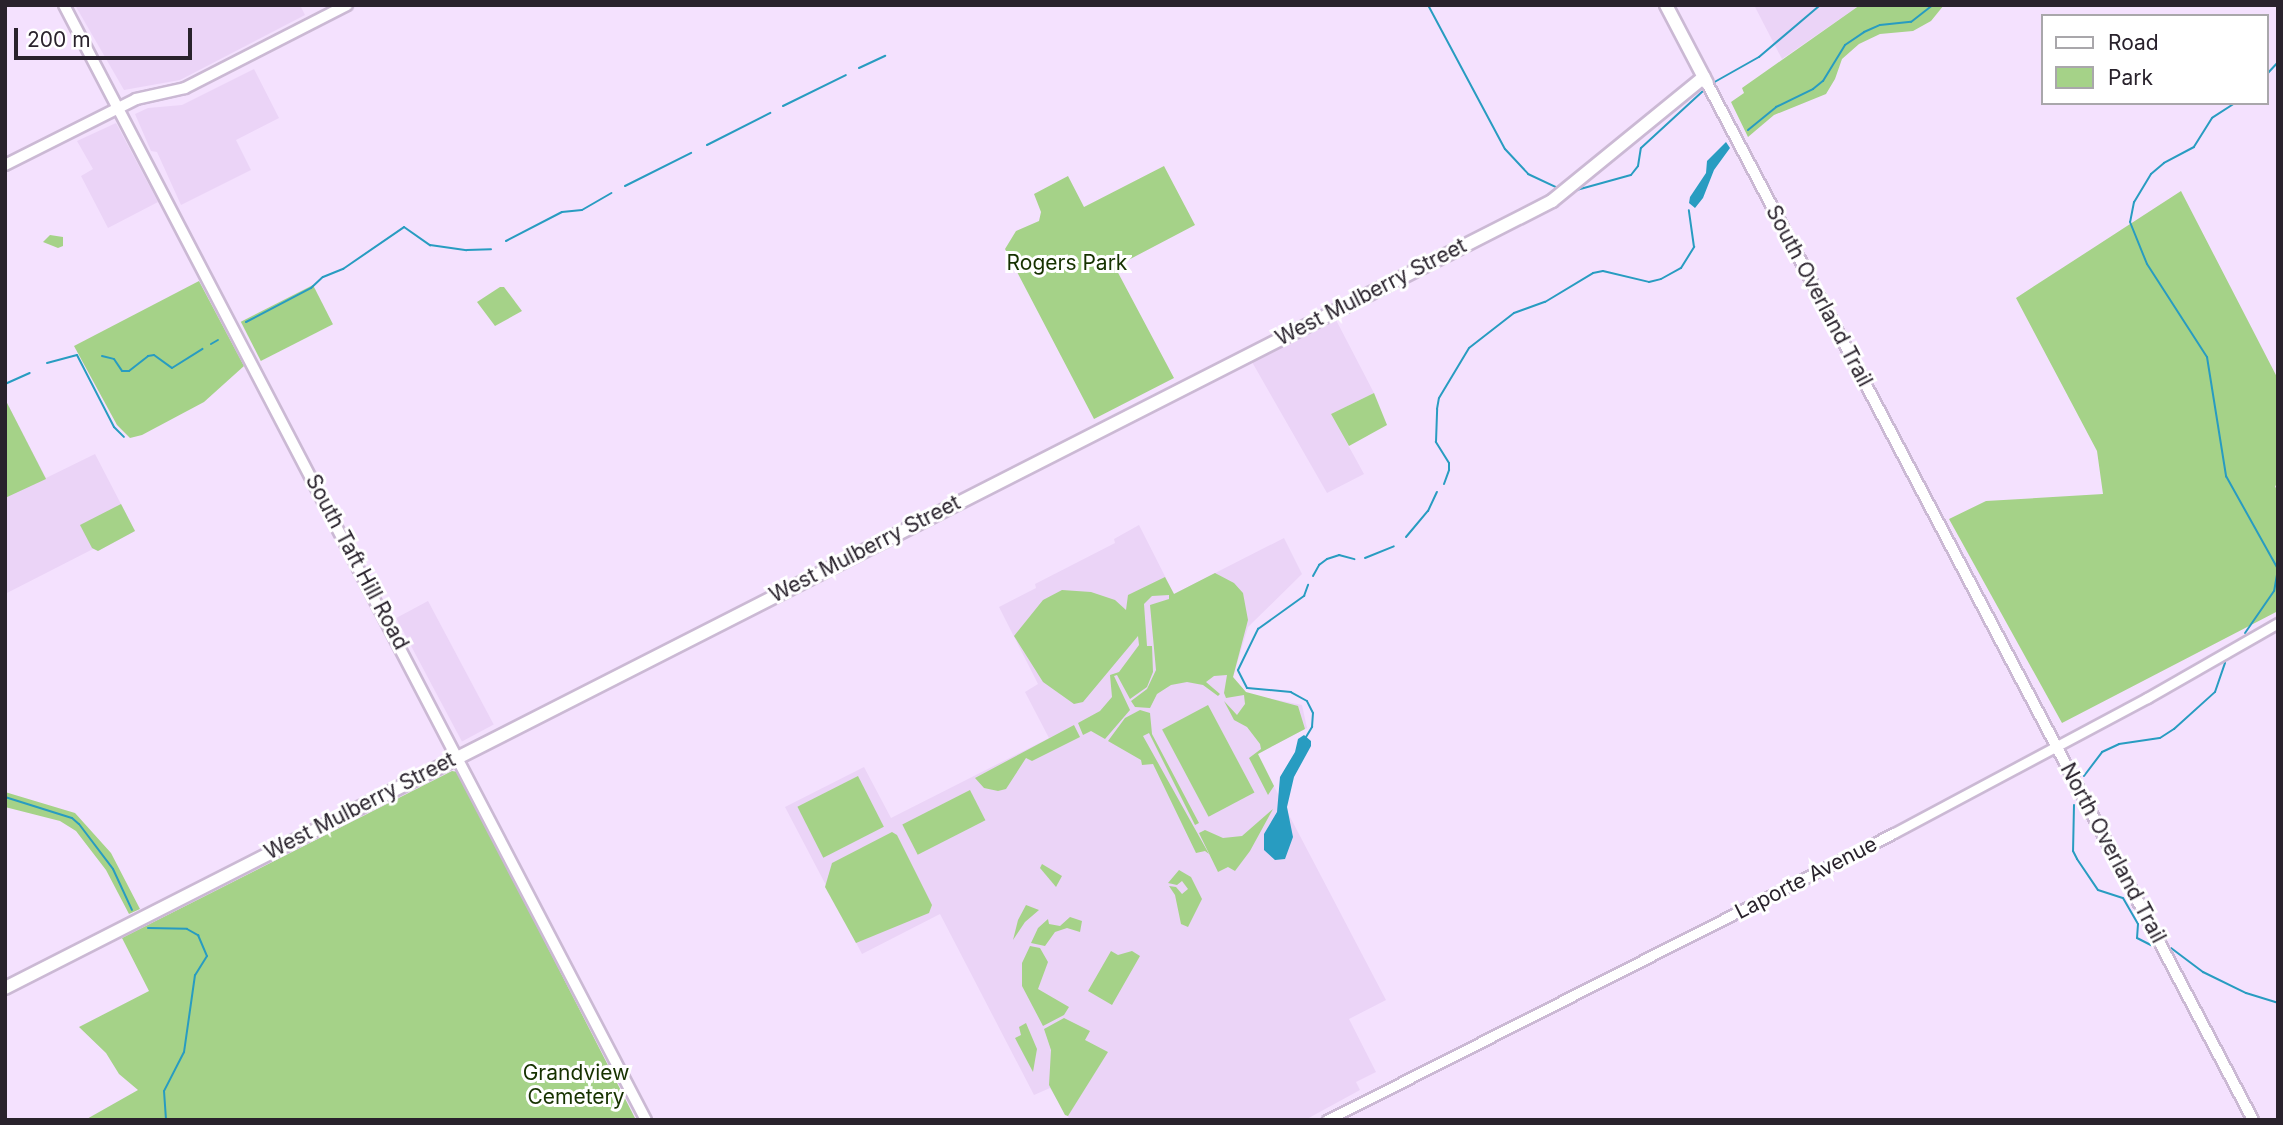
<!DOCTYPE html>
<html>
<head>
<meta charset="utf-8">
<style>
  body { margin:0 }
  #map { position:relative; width:2283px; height:1125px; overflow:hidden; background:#f4e1fe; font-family:Inter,sans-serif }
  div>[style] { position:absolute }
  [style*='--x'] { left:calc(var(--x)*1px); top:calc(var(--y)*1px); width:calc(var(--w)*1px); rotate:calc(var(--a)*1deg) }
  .built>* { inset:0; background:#ebd4f7; transform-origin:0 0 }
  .green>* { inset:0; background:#a5d288; transform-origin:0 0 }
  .water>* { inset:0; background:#289cc1 }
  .stream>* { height:2px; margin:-1px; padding:0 1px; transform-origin:1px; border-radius:1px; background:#289cc1 }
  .roads { filter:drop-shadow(2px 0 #cbb9d4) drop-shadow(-2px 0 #cbb9d4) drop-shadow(0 2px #cbb9d4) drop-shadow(0 -2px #cbb9d4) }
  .tertiary>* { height:9px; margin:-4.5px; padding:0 4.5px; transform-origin:4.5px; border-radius:4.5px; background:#fff }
  .secondary>* { height:10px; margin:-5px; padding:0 5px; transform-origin:5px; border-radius:5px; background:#fff }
  .primary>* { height:12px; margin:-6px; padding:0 6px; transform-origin:6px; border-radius:6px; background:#fff }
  span { translate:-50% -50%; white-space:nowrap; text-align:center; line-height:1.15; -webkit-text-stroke:6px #fff; paint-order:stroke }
  .park-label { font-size:21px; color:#163200 }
  .street-label { font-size:21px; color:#29222c }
  .frame { position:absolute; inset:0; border:7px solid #29222c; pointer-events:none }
  .legend { position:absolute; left:2041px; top:14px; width:228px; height:91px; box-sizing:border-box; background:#fff; border:2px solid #a9a7ab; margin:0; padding:9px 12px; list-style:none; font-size:21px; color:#29222c }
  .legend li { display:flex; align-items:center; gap:14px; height:35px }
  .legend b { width:35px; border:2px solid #a9a7ab }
  .scale { position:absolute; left:14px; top:28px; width:178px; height:32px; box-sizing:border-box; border:4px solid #29222c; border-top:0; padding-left:9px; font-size:21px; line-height:24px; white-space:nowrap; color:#29222c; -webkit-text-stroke:5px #fff; paint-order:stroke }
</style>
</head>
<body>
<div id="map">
  <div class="built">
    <i style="clip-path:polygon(75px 5px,300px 5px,305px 15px,180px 80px,124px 90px)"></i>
    <i style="clip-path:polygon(1754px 5px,1860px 5px,1782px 59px)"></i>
    <i style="clip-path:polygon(254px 69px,279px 118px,236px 140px,251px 170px,181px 205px,157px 152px,151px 151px,135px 114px,148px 108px,182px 105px)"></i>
    <i style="clip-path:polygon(116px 123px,158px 202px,108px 228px,81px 176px,93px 169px,77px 141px)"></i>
    <i style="clip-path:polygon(1335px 318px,1374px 393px,1331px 414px,1364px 474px,1327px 493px,1252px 362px)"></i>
    <i style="clip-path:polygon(5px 399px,46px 478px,95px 454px,135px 531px,98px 551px,93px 549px,5px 594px)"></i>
    <i style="clip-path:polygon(1139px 525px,1174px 594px,1284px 538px,1302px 574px,1248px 627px,1233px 677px,1242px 693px,1302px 705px,1307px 728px,1257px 754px,1386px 1000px,1349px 1019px,1376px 1072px,1356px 1082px,1360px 1090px,1305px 1120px,1070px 1120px,1050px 1088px,1034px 1095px,940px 914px,862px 954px,785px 807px,864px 767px,891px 818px,1049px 738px,1025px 692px,1038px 684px,999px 607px,1036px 588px,1035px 584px,1115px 543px,1114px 539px)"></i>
    <i style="left:428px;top:601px;width:140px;height:36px;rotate:62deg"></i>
  </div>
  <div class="green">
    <i style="clip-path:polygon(1860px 5px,1944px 5px,1931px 21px,1913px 31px,1880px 34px,1859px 44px,1842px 59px,1835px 79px,1826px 94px,1774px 115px,1748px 137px,1731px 102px,1744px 93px,1742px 88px)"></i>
    <i style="clip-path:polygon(1164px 166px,1195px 225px,1115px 267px,1174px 378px,1094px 419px,1005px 249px,1016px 231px,1039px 221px,1041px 212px,1034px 194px,1068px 176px,1084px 207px)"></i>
    <i style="clip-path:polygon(2181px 191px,2278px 379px,2278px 484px,2275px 486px,2278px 493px,2278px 611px,2062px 723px,1949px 519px,1986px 501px,2103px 494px,2097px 451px,2016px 298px)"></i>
    <i style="clip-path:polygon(50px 235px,63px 237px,63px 246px,58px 248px,43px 242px)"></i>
    <i style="clip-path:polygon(199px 281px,244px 366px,204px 402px,142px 435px,130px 438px,117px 425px,74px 346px)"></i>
    <i style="left:313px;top:285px;width:44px;height:81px;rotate:63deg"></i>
    <i style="clip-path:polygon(500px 287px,504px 287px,522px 311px,495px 326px,477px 302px)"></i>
    <i style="clip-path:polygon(1374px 393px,1387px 425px,1349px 446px,1331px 414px)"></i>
    <i style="clip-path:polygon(5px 399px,46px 479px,5px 498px)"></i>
    <i style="clip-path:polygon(121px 504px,135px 531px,98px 551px,92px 548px,80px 525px)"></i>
    <i style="clip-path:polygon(1215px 573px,1234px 583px,1243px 593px,1248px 620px,1233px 677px,1246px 692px,1298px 706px,1305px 729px,1258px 754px,1274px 786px,1268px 795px,1249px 758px,1261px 749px,1260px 744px,1247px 727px,1234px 720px,1224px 701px,1237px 715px,1245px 704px,1244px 695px,1226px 698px,1224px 693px,1227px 675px,1214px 676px,1206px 682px,1220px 694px,1218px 696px,1203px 685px,1187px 682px,1171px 685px,1157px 694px,1150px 708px,1135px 707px,1131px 701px,1147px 689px,1156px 670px,1150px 605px,1169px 599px,1169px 595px,1152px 596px,1144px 604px,1147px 646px,1152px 646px,1153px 672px,1147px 687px,1130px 699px,1117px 675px,1114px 676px,1130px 710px,1105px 739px,1091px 731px,1083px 735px,1078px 723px,1100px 711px,1112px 697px,1110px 675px,1119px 672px,1139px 645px,1138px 636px,1083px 702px,1074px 704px,1043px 682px,1014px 636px,1043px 600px,1062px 590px,1091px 592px,1115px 600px,1126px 610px,1128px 595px,1165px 577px,1174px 594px)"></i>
    <i style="left:1208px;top:705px;width:99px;height:52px;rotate:62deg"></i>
    <i style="clip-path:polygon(1140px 710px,1150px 713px,1152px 734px,1199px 823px,1195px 825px,1149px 733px,1143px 736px,1209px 854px,1205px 851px,1196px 853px,1153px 764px,1142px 765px,1141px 760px,1108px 741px,1125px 718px)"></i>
    <i style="clip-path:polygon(1074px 725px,1080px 737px,1032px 761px,1026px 758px,1006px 789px,998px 791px,984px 788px,975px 778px)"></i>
    <i style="clip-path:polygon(452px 771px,458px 772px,636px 1120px,85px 1120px,138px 1090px,119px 1074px,106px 1053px,79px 1027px,149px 991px,122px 938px)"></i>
    <i style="left:858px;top:776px;width:57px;height:68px;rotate:63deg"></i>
    <i style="left:970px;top:790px;width:34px;height:76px;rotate:63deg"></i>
    <i style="clip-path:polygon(5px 792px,75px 813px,111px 853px,140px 909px,129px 914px,106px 870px,76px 831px,60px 821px,5px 807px)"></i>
    <i style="clip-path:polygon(1273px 809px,1250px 851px,1235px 871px,1228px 867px,1218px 872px,1199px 833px,1205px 830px,1223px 838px,1242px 836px)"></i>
    <i style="clip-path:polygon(892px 832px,897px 835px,932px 905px,929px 913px,856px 943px,825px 887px,832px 863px)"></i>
    <i style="clip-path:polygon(1042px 864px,1062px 876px,1056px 887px,1040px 868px)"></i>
    <i style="clip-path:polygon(1179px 870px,1191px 877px,1202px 899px,1188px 927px,1181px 924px,1175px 895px,1169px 886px,1176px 887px,1182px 894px,1188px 889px,1182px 881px,1177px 885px,1168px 883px)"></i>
    <i style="clip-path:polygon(1026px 905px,1039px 910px,1025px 922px,1013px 940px,1018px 920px)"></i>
    <i style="clip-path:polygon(1070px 917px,1082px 921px,1080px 932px,1067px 928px,1055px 932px,1045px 946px,1031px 943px,1038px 928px,1048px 919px,1049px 924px,1060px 926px)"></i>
    <i style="clip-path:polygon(1030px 946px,1040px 948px,1048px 962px,1038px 989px,1069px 1007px,1064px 1015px,1043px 1026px,1022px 986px,1022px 963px)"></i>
    <i style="clip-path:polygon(1111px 951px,1118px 955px,1132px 951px,1140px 956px,1112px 1005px,1088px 991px)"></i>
    <i style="clip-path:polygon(1064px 1018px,1090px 1031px,1085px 1040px,1108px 1052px,1068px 1116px,1065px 1115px,1049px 1085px,1051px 1050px,1044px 1029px)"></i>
    <i style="clip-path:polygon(1026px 1023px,1037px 1049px,1033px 1072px,1015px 1038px,1021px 1035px,1019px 1027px)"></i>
  </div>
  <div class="water">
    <i style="clip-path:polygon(1726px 142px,1730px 148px,1714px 170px,1703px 198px,1695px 208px,1689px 203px,1690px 197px,1706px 173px,1707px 161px)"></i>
    <i style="clip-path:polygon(1304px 735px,1311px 741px,1311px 746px,1294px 777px,1287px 807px,1293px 837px,1285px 859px,1275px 860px,1264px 850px,1264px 834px,1277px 812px,1280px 777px,1295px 752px,1298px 739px)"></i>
  </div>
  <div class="stream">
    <i style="--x:1428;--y:5;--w:163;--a:61.9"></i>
    <i style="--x:1505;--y:149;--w:34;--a:47"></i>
    <i style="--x:1528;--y:174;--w:35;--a:25"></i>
    <i style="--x:859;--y:68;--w:29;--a:-25"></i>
    <i style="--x:2267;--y:74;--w:16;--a:-47"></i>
    <i style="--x:1711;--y:84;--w:55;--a:-29.4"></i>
    <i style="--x:1759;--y:57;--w:80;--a:-40.4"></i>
    <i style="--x:2235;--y:103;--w:27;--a:147"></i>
    <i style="--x:2212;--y:118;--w:34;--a:122"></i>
    <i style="--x:2194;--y:147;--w:34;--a:152"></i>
    <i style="--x:2164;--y:163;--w:17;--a:140"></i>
    <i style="--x:2151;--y:174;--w:33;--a:121"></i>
    <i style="--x:2134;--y:202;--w:20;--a:101"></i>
    <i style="--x:2130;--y:222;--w:45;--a:68"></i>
    <i style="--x:2147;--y:264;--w:111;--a:57.2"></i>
    <i style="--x:2207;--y:357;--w:121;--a:80.9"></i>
    <i style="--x:2226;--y:476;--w:107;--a:60.8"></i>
    <i style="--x:2278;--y:569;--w:22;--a:100"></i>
    <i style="--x:2274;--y:591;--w:51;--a:124.6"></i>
    <i style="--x:783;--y:106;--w:70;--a:-26.2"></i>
    <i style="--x:1748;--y:130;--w:36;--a:-39"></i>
    <i style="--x:1776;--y:107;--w:41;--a:-25.9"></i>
    <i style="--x:1813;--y:89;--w:13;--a:-39"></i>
    <i style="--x:1823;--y:81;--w:42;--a:-58.6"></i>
    <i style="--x:1845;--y:45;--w:23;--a:-34"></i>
    <i style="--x:1864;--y:32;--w:17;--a:-24"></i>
    <i style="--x:1880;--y:25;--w:31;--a:-6"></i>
    <i style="--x:1911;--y:22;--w:28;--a:-38"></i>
    <i style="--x:707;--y:145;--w:71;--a:-26.9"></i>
    <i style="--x:625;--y:186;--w:74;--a:-26.6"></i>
    <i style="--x:1573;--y:191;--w:60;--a:-15.4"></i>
    <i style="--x:1631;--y:175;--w:11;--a:-52"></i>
    <i style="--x:1638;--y:166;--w:18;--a:-81"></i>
    <i style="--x:1641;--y:148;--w:86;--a:-42.6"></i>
    <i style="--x:506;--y:241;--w:63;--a:-27.4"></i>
    <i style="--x:562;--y:212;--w:20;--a:-6"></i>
    <i style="--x:582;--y:210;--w:34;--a:-30"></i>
    <i style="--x:246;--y:322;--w:73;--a:-27.6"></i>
    <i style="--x:311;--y:288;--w:16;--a:-43"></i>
    <i style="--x:323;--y:277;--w:22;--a:-22"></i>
    <i style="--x:343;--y:269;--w:74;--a:-34.5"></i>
    <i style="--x:404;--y:227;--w:32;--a:35"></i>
    <i style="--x:430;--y:245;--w:37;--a:8"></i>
    <i style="--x:467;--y:250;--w:24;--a:-2"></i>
    <i style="--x:211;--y:344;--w:8;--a:-30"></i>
    <i style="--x:102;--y:356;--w:12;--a:14"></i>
    <i style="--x:114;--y:359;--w:14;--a:56"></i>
    <i style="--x:122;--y:371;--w:7;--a:0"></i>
    <i style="--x:129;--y:371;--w:24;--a:-38"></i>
    <i style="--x:148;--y:356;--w:6;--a:-9"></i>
    <i style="--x:154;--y:355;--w:22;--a:36"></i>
    <i style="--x:172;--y:368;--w:36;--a:-32"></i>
    <i style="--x:47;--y:363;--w:31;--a:-15"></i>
    <i style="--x:77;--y:355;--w:81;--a:62.8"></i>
    <i style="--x:114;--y:427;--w:14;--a:45"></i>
    <i style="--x:5;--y:384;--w:27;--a:-24"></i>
    <i style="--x:1444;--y:484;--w:15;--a:-70"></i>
    <i style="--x:1449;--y:470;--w:7;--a:-90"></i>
    <i style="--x:1449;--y:463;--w:25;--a:-122"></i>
    <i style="--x:1436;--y:442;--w:33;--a:-88"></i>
    <i style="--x:1437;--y:409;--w:11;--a:-80"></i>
    <i style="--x:1439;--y:398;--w:58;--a:-59"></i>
    <i style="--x:1469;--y:348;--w:57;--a:-37.9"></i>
    <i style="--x:1514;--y:313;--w:33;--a:-20"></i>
    <i style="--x:1545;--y:302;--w:56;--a:-31.1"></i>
    <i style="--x:1593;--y:273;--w:10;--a:-11"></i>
    <i style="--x:1603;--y:271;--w:47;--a:13.4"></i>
    <i style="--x:1649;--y:282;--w:12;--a:-14"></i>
    <i style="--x:1661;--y:279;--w:23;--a:-29"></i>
    <i style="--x:1681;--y:268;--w:25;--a:-58"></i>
    <i style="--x:1694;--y:247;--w:37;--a:-98"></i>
    <i style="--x:1406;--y:537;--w:34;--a:-50"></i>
    <i style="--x:1428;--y:511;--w:21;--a:-65"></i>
    <i style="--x:1365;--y:558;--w:31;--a:-22"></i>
    <i style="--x:1313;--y:576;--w:13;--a:-61"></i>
    <i style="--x:1319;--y:565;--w:10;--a:-37"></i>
    <i style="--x:1327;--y:559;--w:13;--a:-18"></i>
    <i style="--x:1339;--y:555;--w:16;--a:15"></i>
    <i style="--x:1306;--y:737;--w:12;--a:-59"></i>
    <i style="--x:1312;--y:727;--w:14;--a:-86"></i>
    <i style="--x:1313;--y:713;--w:13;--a:-117"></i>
    <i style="--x:1307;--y:701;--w:18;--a:-151"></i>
    <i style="--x:1291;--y:692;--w:44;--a:-174.8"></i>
    <i style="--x:1247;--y:688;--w:20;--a:-117"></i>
    <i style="--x:1238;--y:670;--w:46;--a:-64"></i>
    <i style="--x:1258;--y:629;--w:57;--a:-35.7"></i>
    <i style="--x:1304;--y:596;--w:12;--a:-70"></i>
    <i style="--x:2084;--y:776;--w:30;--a:-53"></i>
    <i style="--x:2102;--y:752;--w:19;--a:-25"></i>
    <i style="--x:2119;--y:744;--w:41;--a:-8.3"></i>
    <i style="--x:2160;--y:738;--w:17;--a:-33"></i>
    <i style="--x:2174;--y:729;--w:55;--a:-42.1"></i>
    <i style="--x:2215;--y:692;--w:31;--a:-71"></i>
    <i style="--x:5;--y:797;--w:70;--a:17.4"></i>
    <i style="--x:72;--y:818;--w:9;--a:41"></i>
    <i style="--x:79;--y:824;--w:56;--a:52.9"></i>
    <i style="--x:113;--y:869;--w:45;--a:65.1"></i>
    <i style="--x:2074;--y:805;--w:46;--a:91.2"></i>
    <i style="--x:2073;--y:851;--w:9;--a:63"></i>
    <i style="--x:2077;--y:859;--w:37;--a:56"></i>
    <i style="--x:2098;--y:890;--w:26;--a:18"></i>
    <i style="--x:2123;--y:898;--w:30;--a:60"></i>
    <i style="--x:2138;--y:924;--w:14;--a:94"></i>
    <i style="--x:2137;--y:938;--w:16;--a:27"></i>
    <i style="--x:148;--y:928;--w:39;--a:1"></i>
    <i style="--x:187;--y:929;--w:13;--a:29"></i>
    <i style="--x:198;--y:935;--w:23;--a:67"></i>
    <i style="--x:207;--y:956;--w:22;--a:122"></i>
    <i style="--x:195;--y:975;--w:78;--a:98.1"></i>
    <i style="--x:184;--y:1052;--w:44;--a:117.1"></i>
    <i style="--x:164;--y:1091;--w:29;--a:86"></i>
    <i style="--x:2171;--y:948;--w:40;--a:37"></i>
    <i style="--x:2203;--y:972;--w:48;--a:26"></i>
    <i style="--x:2246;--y:993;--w:34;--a:17"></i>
  </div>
  <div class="roads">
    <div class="tertiary">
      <i style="--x:1327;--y:1120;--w:635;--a:-26.85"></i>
      <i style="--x:1894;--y:833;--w:287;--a:-28.1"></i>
      <i style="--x:2147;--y:698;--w:151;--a:-29.8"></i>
    </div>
    <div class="secondary">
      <i style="--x:64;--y:5;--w:1258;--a:62.44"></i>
      <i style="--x:1707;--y:83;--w:1172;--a:62.23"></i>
      <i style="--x:5;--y:165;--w:147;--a:-26.7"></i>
      <i style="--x:136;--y:99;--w:50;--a:-12.7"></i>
      <i style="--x:185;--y:88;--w:182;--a:-27.1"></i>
    </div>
    <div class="primary">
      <i style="--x:1666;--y:5;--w:88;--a:62.3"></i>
      <i style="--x:5;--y:988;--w:1736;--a:-26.96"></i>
      <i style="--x:1552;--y:201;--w:196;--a:-39.2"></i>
    </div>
  </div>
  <div class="park-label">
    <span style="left:1067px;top:263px">Rogers Park</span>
    <span style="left:576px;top:1085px">Grandview<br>Cemetery</span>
  </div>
  <div class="street-label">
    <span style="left:1371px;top:292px;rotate:-27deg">West Mulberry Street</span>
    <span style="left:1819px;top:296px;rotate:62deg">South Overland Trail</span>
    <span style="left:865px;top:549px;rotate:-27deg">West Mulberry Street</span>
    <span style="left:357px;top:562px;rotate:62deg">South Taft Hill Road</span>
    <span style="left:360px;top:806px;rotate:-27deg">West Mulberry Street</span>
    <span style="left:2113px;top:853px;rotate:62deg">North Overland Trail</span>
    <span style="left:1806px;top:878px;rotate:-27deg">Laporte Avenue</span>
  </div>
  <div class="frame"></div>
  <ul class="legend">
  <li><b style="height:9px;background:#fff"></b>Road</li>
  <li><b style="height:19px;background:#a5d288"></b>Park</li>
  </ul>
  <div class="scale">200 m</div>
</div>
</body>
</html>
